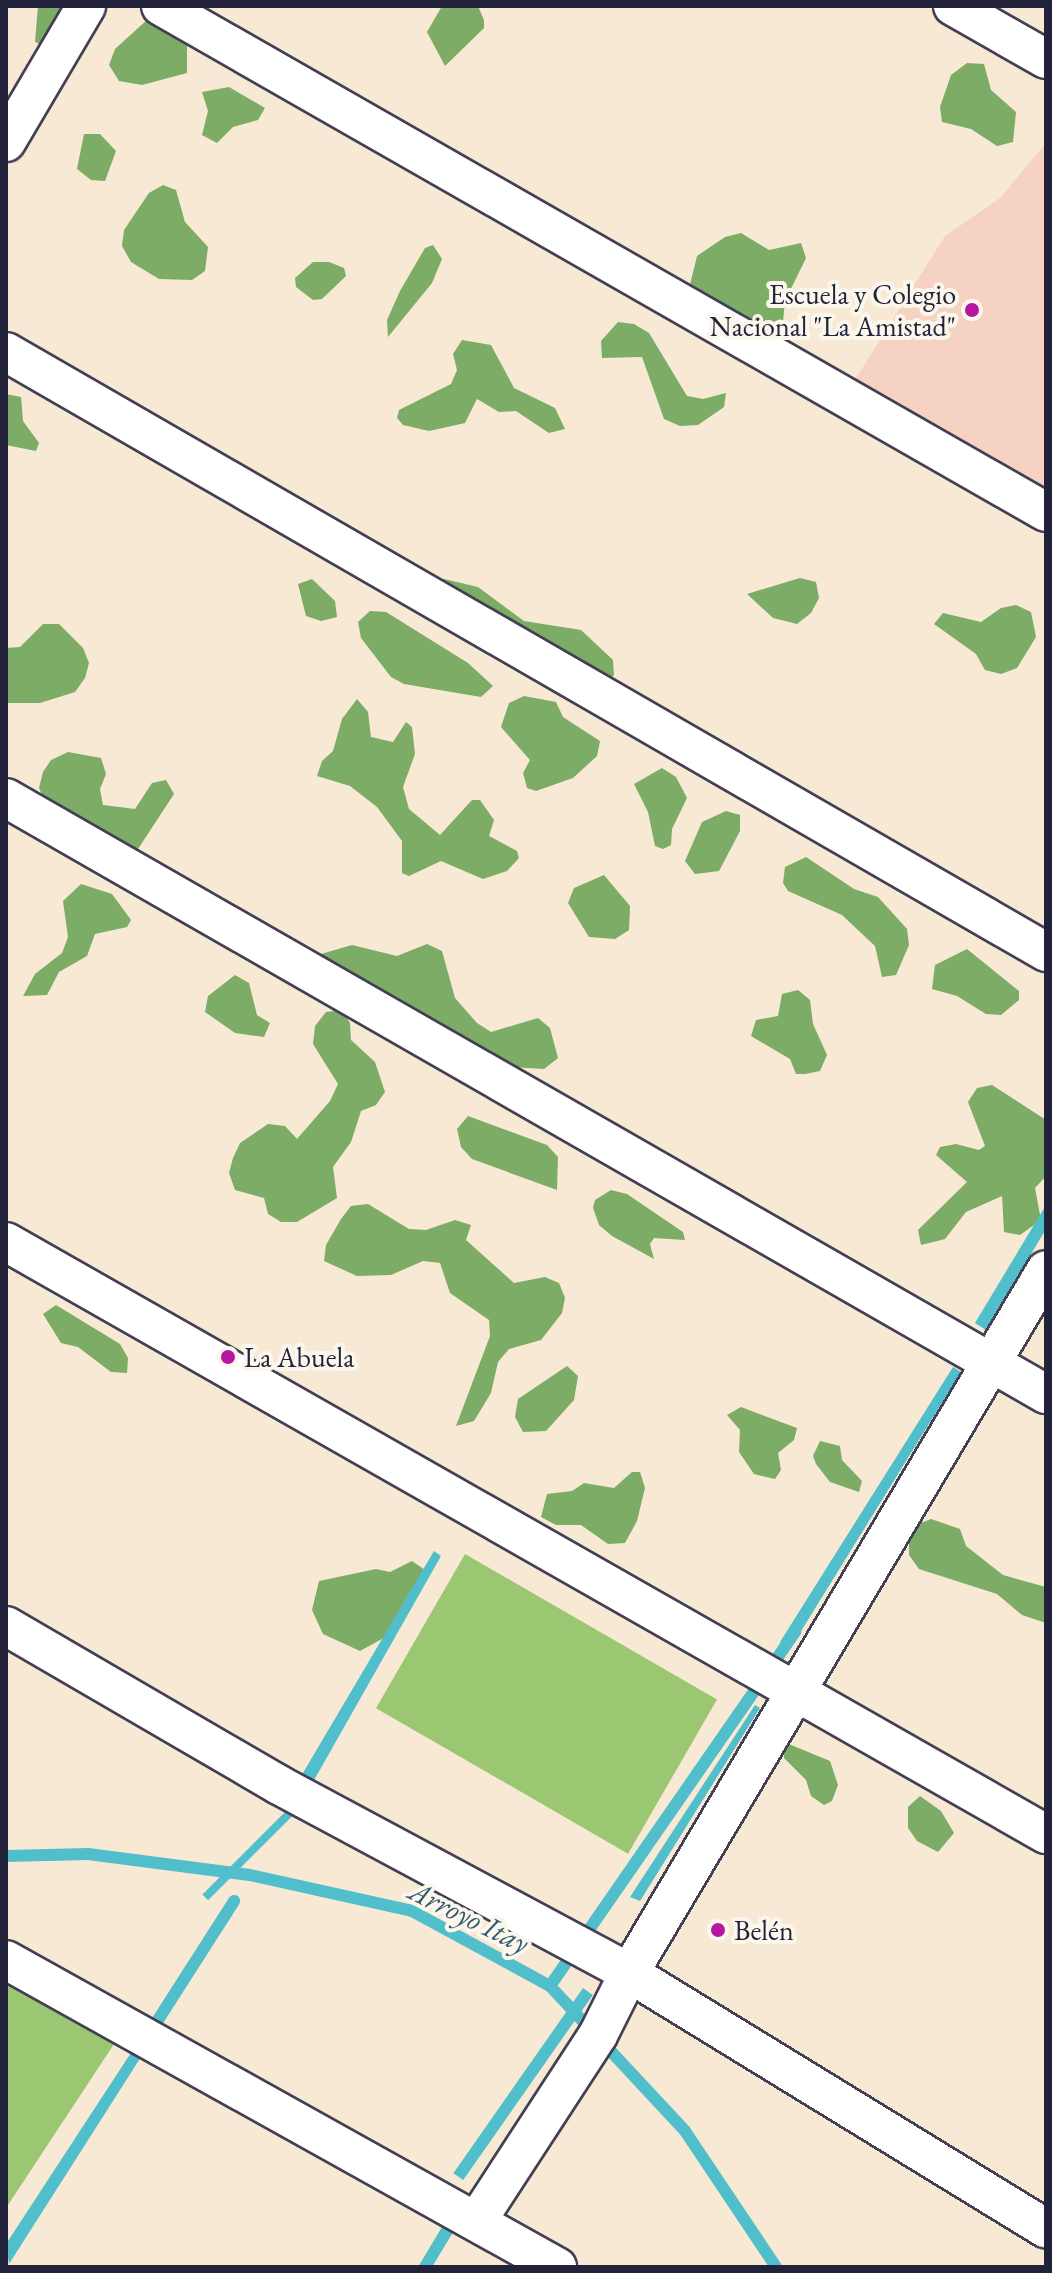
<!DOCTYPE html>
<html>
<head>
<meta charset="utf-8">
<style>
  body { margin:0 }
  #map { position:relative; width:1052px; height:2273px; overflow:hidden; background:#f7e9d4; font-family:"EB Garamond",serif }
  div>[style] { position:absolute }
  [style*='--x'] { left:calc(var(--x)*1px); top:calc(var(--y)*1px); width:calc(var(--w)*1px); rotate:calc(var(--a)*1deg) }
  .built>* { inset:0; background:#f5d2c2 }
  .green>* { inset:0; background:#9bc773; transform-origin:0 0 }
  .forest>* { inset:0; background:#7cac65 }
  .water>* { inset:0; background:#51becb; transform-origin:0 0 }
  .stream>* { height:12px; margin:-6px; padding:0 6px; transform-origin:6px; border-radius:6px; background:#51becb }
  .roads { filter:drop-shadow(2px 0 #424052) drop-shadow(-2px 0 #424052) drop-shadow(0 2px #424052) drop-shadow(0 -2px #424052) }
  .street>* { height:38px; margin:-19px; padding:0 19px; transform-origin:19px; border-radius:19px; background:#fff }
  .dots>* { width:22px; height:22px; translate:-50% -50%; box-sizing:border-box; border:4px solid #fbf7ec; border-radius:50% }
  span { translate:-50% -50%; white-space:nowrap; text-align:center; line-height:1.15; -webkit-text-stroke:8px #fbf7ec; paint-order:stroke }
  .poi-label { font-size:28px; color:#22223b }
  .right { translate:-100% -50%; text-align:right }
  .left { translate:0 -50%; text-align:left }
  .water-label { font-size:30px; color:#32596d; font-style:italic }
  .frame { position:absolute; inset:0; border:8px solid #22223b; pointer-events:none }
</style>
</head>
<body>
<div id="map">
  <div class="built">
    <i style="clip-path:polygon(1046px 143px,1046px 495px,853px 383px,945px 236px,1000px 198px)"></i>
  </div>
  <div class="green">
    <i style="left:465px;top:1554px;width:291px;height:178px;rotate:30deg"></i>
    <i style="clip-path:polygon(6px 1973px,118px 2038px,6px 2208px)"></i>
  </div>
  <div class="forest">
    <i style="clip-path:polygon(38px 6px,83px 6px,49px 48px,35px 42px)"></i>
    <i style="clip-path:polygon(442px 6px,478px 6px,484px 20px,484px 28px,445px 66px,427px 32px)"></i>
    <i style="clip-path:polygon(148px 19px,187px 42px,187px 73px,142px 85px,119px 81px,109px 65px,115px 49px)"></i>
    <i style="clip-path:polygon(967px 63px,984px 64px,991px 90px,1016px 112px,1013px 142px,997px 146px,971px 129px,942px 122px,940px 107px,951px 75px)"></i>
    <i style="clip-path:polygon(229px 87px,265px 108px,258px 120px,233px 127px,217px 143px,202px 135px,208px 111px,202px 92px)"></i>
    <i style="clip-path:polygon(84px 134px,100px 134px,116px 151px,105px 181px,91px 180px,77px 169px)"></i>
    <i style="clip-path:polygon(163px 185px,176px 190px,185px 222px,208px 247px,205px 271px,192px 280px,159px 279px,131px 262px,122px 246px,124px 230px,149px 193px)"></i>
    <i style="clip-path:polygon(741px 233px,769px 250px,801px 243px,806px 258px,785px 301px,782px 333px,765px 337px,689px 289px,697px 256px,725px 237px)"></i>
    <i style="clip-path:polygon(433px 245px,442px 259px,432px 283px,388px 337px,387px 320px,400px 291px,425px 248px)"></i>
    <i style="clip-path:polygon(313px 262px,329px 262px,344px 268px,346px 276px,322px 299px,313px 300px,296px 287px,295px 278px)"></i>
    <i style="clip-path:polygon(618px 322px,634px 324px,649px 333px,687px 396px,703px 399px,726px 393px,724px 407px,698px 425px,680px 426px,664px 419px,642px 357px,602px 358px,601px 341px)"></i>
    <i style="clip-path:polygon(462px 340px,491px 345px,514px 388px,555px 408px,565px 429px,549px 433px,516px 411px,499px 412px,477px 399px,465px 423px,429px 431px,403px 425px,397px 418px,399px 410px,451px 384px,457px 370px,453px 354px)"></i>
    <i style="clip-path:polygon(6px 394px,21px 397px,23px 421px,39px 443px,36px 451px,6px 445px)"></i>
    <i style="clip-path:polygon(800px 578px,816px 582px,819px 598px,811px 613px,797px 624px,773px 618px,747px 594px)"></i>
    <i style="clip-path:polygon(312px 579px,335px 601px,337px 617px,321px 621px,306px 616px,298px 584px)"></i>
    <i style="clip-path:polygon(444px 579px,478px 587px,524px 621px,581px 630px,613px 660px,614px 675px,608px 681px,439px 584px)"></i>
    <i style="clip-path:polygon(1016px 605px,1031px 612px,1036px 637px,1017px 668px,1001px 674px,985px 670px,976px 654px,934px 624px,943px 613px,981px 622px,1001px 608px)"></i>
    <i style="clip-path:polygon(370px 611px,386px 612px,468px 663px,493px 686px,481px 697px,404px 684px,391px 677px,361px 638px,358px 622px)"></i>
    <i style="clip-path:polygon(43px 624px,59px 624px,83px 648px,89px 663px,85px 678px,75px 692px,40px 703px,6px 703px,6px 648px,20px 647px)"></i>
    <i style="clip-path:polygon(524px 696px,556px 702px,563px 717px,600px 741px,597px 756px,573px 778px,536px 791px,527px 788px,523px 773px,530px 760px,501px 727px,509px 703px)"></i>
    <i style="clip-path:polygon(357px 699px,368px 712px,371px 737px,393px 742px,406px 722px,412px 727px,415px 754px,403px 787px,409px 809px,440px 835px,472px 800px,480px 800px,494px 820px,489px 836px,517px 851px,519px 858px,507px 871px,483px 879px,441px 861px,409px 876px,402px 873px,402px 841px,377px 807px,350px 786px,317px 776px,322px 761px,333px 751px,342px 719px)"></i>
    <i style="clip-path:polygon(68px 752px,101px 758px,106px 774px,100px 789px,103px 805px,135px 809px,152px 783px,166px 780px,174px 794px,138px 849px,119px 855px,45px 802px,39px 788px,43px 772px,51px 760px)"></i>
    <i style="clip-path:polygon(662px 768px,676px 777px,687px 798px,672px 829px,671px 845px,663px 849px,655px 846px,648px 812px,634px 784px)"></i>
    <i style="clip-path:polygon(726px 811px,740px 815px,740px 831px,719px 871px,695px 874px,685px 861px,702px 822px)"></i>
    <i style="clip-path:polygon(806px 857px,854px 889px,878px 897px,907px 929px,909px 945px,896px 975px,882px 977px,875px 946px,842px 915px,788px 891px,783px 883px,785px 867px)"></i>
    <i style="clip-path:polygon(604px 875px,630px 906px,629px 930px,615px 939px,589px 937px,568px 903px,574px 888px)"></i>
    <i style="clip-path:polygon(81px 884px,112px 894px,131px 920px,127px 927px,95px 934px,87px 956px,59px 972px,47px 995px,23px 996px,35px 974px,62px 953px,68px 937px,63px 901px)"></i>
    <i style="clip-path:polygon(427px 944px,442px 951px,455px 998px,477px 1023px,491px 1032px,538px 1018px,550px 1028px,558px 1058px,544px 1069px,511px 1067px,329px 969px,321px 954px,352px 945px,397px 956px)"></i>
    <i style="clip-path:polygon(967px 949px,1019px 991px,1019px 1000px,1001px 1015px,986px 1014px,957px 996px,932px 989px,935px 965px)"></i>
    <i style="clip-path:polygon(235px 975px,249px 983px,257px 1015px,270px 1023px,264px 1037px,235px 1033px,205px 1012px,208px 996px)"></i>
    <i style="clip-path:polygon(798px 990px,810px 1000px,813px 1024px,827px 1055px,820px 1071px,805px 1074px,796px 1074px,790px 1059px,751px 1036px,756px 1020px,778px 1016px,782px 994px)"></i>
    <i style="clip-path:polygon(342px 1010px,350px 1023px,351px 1040px,375px 1062px,385px 1092px,376px 1105px,361px 1111px,351px 1142px,333px 1167px,337px 1198px,297px 1222px,281px 1222px,268px 1214px,264px 1198px,235px 1190px,229px 1173px,233px 1158px,240px 1143px,268px 1124px,285px 1126px,297px 1139px,330px 1101px,338px 1084px,313px 1044px,315px 1026px,326px 1012px)"></i>
    <i style="clip-path:polygon(992px 1085px,1046px 1120px,1046px 1176px,1035px 1188px,1041px 1220px,1020px 1235px,1004px 1232px,1002px 1196px,966px 1212px,945px 1239px,921px 1245px,918px 1230px,967px 1182px,936px 1155px,940px 1147px,956px 1144px,979px 1150px,985px 1146px,968px 1102px,977px 1088px)"></i>
    <i style="clip-path:polygon(468px 1116px,547px 1145px,558px 1157px,557px 1190px,472px 1159px,461px 1147px,457px 1129px)"></i>
    <i style="clip-path:polygon(611px 1190px,627px 1194px,683px 1232px,685px 1240px,654px 1238px,650px 1244px,654px 1259px,612px 1236px,599px 1225px,593px 1208px,595px 1200px)"></i>
    <i style="clip-path:polygon(368px 1204px,409px 1229px,426px 1230px,455px 1220px,471px 1225px,466px 1240px,514px 1283px,545px 1277px,559px 1283px,565px 1298px,562px 1313px,541px 1340px,509px 1349px,498px 1362px,491px 1393px,474px 1421px,456px 1426px,490px 1336px,489px 1320px,450px 1293px,440px 1263px,423px 1261px,391px 1275px,357px 1276px,324px 1261px,326px 1245px,341px 1219px,351px 1206px)"></i>
    <i style="clip-path:polygon(56px 1305px,120px 1344px,128px 1358px,127px 1373px,111px 1372px,78px 1347px,61px 1343px,43px 1314px)"></i>
    <i style="clip-path:polygon(567px 1366px,578px 1376px,574px 1400px,546px 1431px,523px 1432px,515px 1417px,518px 1399px)"></i>
    <i style="clip-path:polygon(741px 1407px,797px 1428px,794px 1440px,778px 1453px,781px 1470px,775px 1479px,754px 1474px,739px 1452px,740px 1430px,727px 1415px)"></i>
    <i style="clip-path:polygon(820px 1441px,840px 1446px,842px 1460px,862px 1481px,859px 1492px,830px 1482px,816px 1464px,813px 1456px)"></i>
    <i style="clip-path:polygon(632px 1472px,640px 1472px,645px 1488px,637px 1521px,625px 1543px,608px 1544px,581px 1525px,556px 1525px,541px 1517px,547px 1494px,572px 1491px,584px 1483px,614px 1488px)"></i>
    <i style="clip-path:polygon(931px 1519px,960px 1529px,966px 1546px,1003px 1575px,1046px 1587px,1046px 1623px,1022px 1615px,997px 1594px,919px 1569px,909px 1555px,909px 1539px,916px 1525px)"></i>
    <i style="clip-path:polygon(412px 1561px,425px 1570px,398px 1630px,360px 1651px,323px 1634px,312px 1610px,319px 1581px,376px 1569px,390px 1572px)"></i>
    <i style="clip-path:polygon(784px 1742px,830px 1761px,838px 1785px,832px 1801px,824px 1805px,811px 1796px,806px 1780px,784px 1758px)"></i>
    <i style="clip-path:polygon(920px 1796px,941px 1811px,954px 1833px,938px 1852px,917px 1841px,908px 1828px,908px 1807px)"></i>
  </div>
  <div class="water">
    <i style="clip-path:polygon(1046px 1205px,1046px 1229px,986px 1330px,975px 1323px)"></i>
    <i style="clip-path:polygon(953px 1367px,961px 1372px,790px 1649px,780px 1642px)"></i>
    <i style="clip-path:polygon(434px 1551px,441px 1556px,313px 1782px,300px 1778px)"></i>
    <i style="clip-path:polygon(755px 1705px,760px 1708px,640px 1901px,630px 1897px)"></i>
    <i style="left:288px;top:1809px;width:8px;height:121px;rotate:45deg"></i>
    <i style="left:583px;top:1988px;width:12px;height:226px;rotate:35deg"></i>
    <i style="clip-path:polygon(140px 2039px,148px 2046px,9px 2264px,6px 2244px)"></i>
    <i style="clip-path:polygon(445px 2222px,455px 2229px,432px 2267px,418px 2267px)"></i>
  </div>
  <div class="stream">
    <i style="--x:6;--y:1856;--w:82;--a:-1.4"></i>
    <i style="--x:88;--y:1854;--w:163;--a:7.4"></i>
    <i style="--x:250;--y:1875;--w:166;--a:12.5"></i>
    <i style="--x:412;--y:1911;--w:157;--a:28.5"></i>
    <i style="--x:550;--y:1986;--w:198;--a:47"></i>
    <i style="--x:685;--y:2131;--w:164;--a:56.2"></i>
    <i style="--x:550;--y:1986;--w:431;--a:-55.3"></i>
    <i style="--x:149;--y:2034;--w:158;--a:-57.4"></i>
  </div>
  <div class="roads">
    <div class="street">
      <i style="--x:161;--y:6;--w:1019;--a:29.76"></i>
      <i style="--x:953;--y:6;--w:107;--a:29.7"></i>
      <i style="--x:6;--y:142;--w:158;--a:-59.5"></i>
      <i style="--x:6;--y:352;--w:1201;--a:29.98"></i>
      <i style="--x:6;--y:798;--w:1199;--a:29.82"></i>
      <i style="--x:6;--y:1242;--w:1197;--a:29.65"></i>
      <i style="--x:6;--y:1626;--w:316;--a:30.2"></i>
      <i style="--x:279;--y:1785;--w:397;--a:28.2"></i>
      <i style="--x:629;--y:1973;--w:489;--a:31.5"></i>
      <i style="--x:6;--y:1960;--w:631;--a:29.13"></i>
      <i style="--x:478;--y:2219;--w:220;--a:-56.9"></i>
      <i style="--x:598;--y:2035;--w:69;--a:-63.4"></i>
      <i style="--x:629;--y:1973;--w:817;--a:-59.32"></i>
    </div>
  </div>
  <div class="dots">
    <i style="left:972px;top:310px;background:#b5179e"></i>
    <i style="left:228px;top:1357px;background:#b5179e"></i>
    <i style="left:718px;top:1930px;background:#b5179e"></i>
  </div>
  <div class="poi-label">
    <span class="right" style="left:956px;top:310px">Escuela y Colegio<br>Nacional "La Amistad"</span>
    <span class="left" style="left:244px;top:1357px">La Abuela</span>
    <span class="left" style="left:734px;top:1930px">Belén</span>
  </div>
  <div class="water-label">
    <span style="left:469px;top:1917px;rotate:26deg">Arroyo Itay</span>
  </div>
  <div class="frame"></div>
</div>
</body>
</html>
